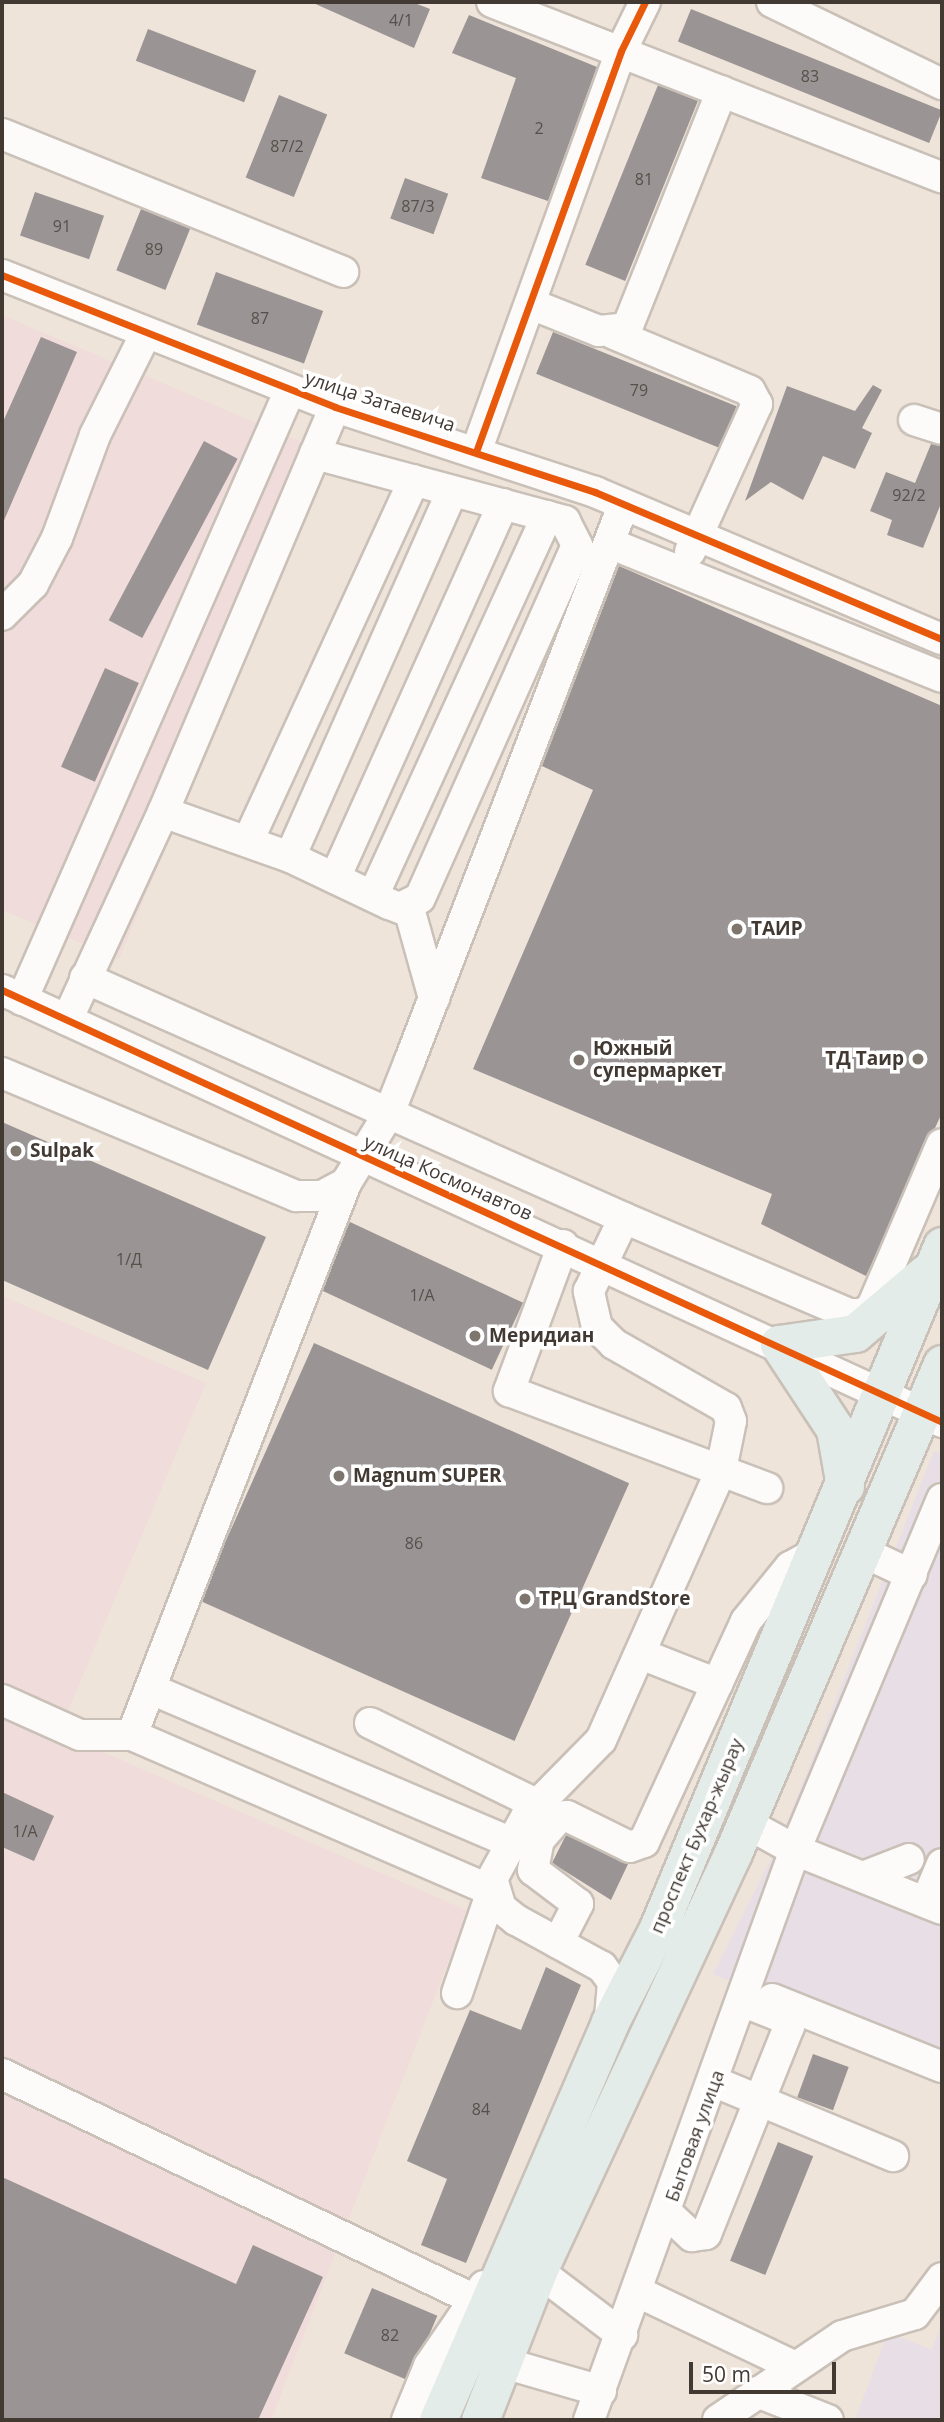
<!DOCTYPE html>
<html>
<head>
<meta charset="utf-8">
<style>
  body { margin:0 }
  #map { position:relative; width:944px; height:2422px; overflow:hidden; background:#efe4da; font-family:"Open Sans",sans-serif }
  div>[style] { position:absolute }
  [style*='--x'] { left:calc(var(--x)*1px); top:calc(var(--y)*1px); width:calc(var(--w)*1px); rotate:calc(var(--a)*1deg) }
  .commercial>* { inset:0; background:#e7dee6 }
  .industrial>* { inset:0; background:#f0dcda }
  .building>* { inset:0; background:#9a9494; transform-origin:0 0 }
  .roads { filter:drop-shadow(2px 0 #c9c0b8) drop-shadow(-2px 0 #c9c0b8) drop-shadow(0 2px #c9c0b8) drop-shadow(0 -2px #c9c0b8) }
  .minor>* { height:30px; margin:-15px; padding:0 15px; transform-origin:15px; border-radius:15px; background:#fdfbf9 }
  .major>* { height:37px; margin:-18.5px; padding:0 18.5px; transform-origin:18.5px; border-radius:18.5px; background:#e3ece8 }
  .cycleway>* { height:7px; margin:-3.5px; padding:0 3.5px; transform-origin:3.5px; border-radius:3.5px; background:#e8590c }
  .dots>* { width:19px; height:19px; translate:-50% -50%; box-sizing:border-box; border:4px solid #fff; border-radius:50% }
  span { translate:-50% -50%; white-space:nowrap; text-align:center; line-height:1.15; -webkit-text-stroke:7px #fff; paint-order:stroke }
  .number-label { font-size:16px; color:#57504a }
  .number-label span { -webkit-text-stroke-width:0 }
  .street-label { font-size:19px; color:#413932 }
  .poi-label { font-size:19px; color:#413932; font-weight:700 }
  .left { translate:0 -50%; text-align:left }
  .right { translate:-100% -50%; text-align:right }
  .frame { position:absolute; inset:0; border:4px solid #413932; pointer-events:none }
  .scale { position:absolute; left:689px; top:2362px; width:147px; height:32px; box-sizing:border-box; border:4px solid #413932; border-top:0; padding-left:9px; font-size:21px; line-height:24px; white-space:nowrap; color:#413932; -webkit-text-stroke:5px #fff; paint-order:stroke }
</style>
</head>
<body>
<div id="map">
  <div class="commercial">
    <i style="clip-path:polygon(934px 1451px,942px 1454px,942px 2072px,713px 1974px,779px 1843px)"></i>
    <i style="clip-path:polygon(942px 2323px,942px 2420px,855px 2420px,888px 2332px,932px 2350px)"></i>
  </div>
  <div class="industrial">
    <i style="clip-path:polygon(2px 315px,330px 454px,119px 959px,2px 910px)"></i>
    <i style="clip-path:polygon(2px 1296px,206px 1383px,67px 1713px,2px 1685px)"></i>
    <i style="clip-path:polygon(2px 1708px,468px 1911px,271px 2420px,2px 2420px)"></i>
  </div>
  <div class="building">
    <i style="clip-path:polygon(311px 2px,412px 2px,430px 9px,414px 48px)"></i>
    <i style="left:691px;top:9px;width:271px;height:35px;rotate:22deg"></i>
    <i style="clip-path:polygon(469px 15px,597px 67px,548px 201px,481px 178px,516px 78px,452px 53px)"></i>
    <i style="left:148px;top:29px;width:116px;height:34px;rotate:21deg"></i>
    <i style="left:658px;top:85px;width:43px;height:194px;rotate:22deg"></i>
    <i style="left:279px;top:95px;width:52px;height:89px;rotate:22deg"></i>
    <i style="left:405px;top:178px;width:46px;height:43px;rotate:20deg"></i>
    <i style="left:35px;top:192px;width:73px;height:46px;rotate:19deg"></i>
    <i style="left:141px;top:209px;width:53px;height:66px;rotate:22deg"></i>
    <i style="left:216px;top:272px;width:114px;height:56px;rotate:20deg"></i>
    <i style="left:553px;top:332px;width:198px;height:45px;rotate:22deg"></i>
    <i style="clip-path:polygon(41px 337px,77px 352px,2px 525px,2px 424px)"></i>
    <i style="clip-path:polygon(873px 385px,882px 390px,862px 428px,872px 433px,855px 469px,823px 456px,803px 500px,771px 482px,745px 501px,787px 386px,855px 411px)"></i>
    <i style="left:204px;top:441px;width:38px;height:203px;rotate:28deg"></i>
    <i style="clip-path:polygon(931px 444px,942px 446px,942px 501px,923px 548px,887px 535px,892px 520px,870px 511px,886px 472px,915px 483px)"></i>
    <i style="clip-path:polygon(619px 566px,942px 706px,942px 1113px,866px 1276px,761px 1224px,772px 1194px,473px 1069px,593px 790px,542px 766px)"></i>
    <i style="left:105px;top:668px;width:37px;height:108px;rotate:24deg"></i>
    <i style="clip-path:polygon(2px 1122px,266px 1237px,208px 1370px,2px 1280px)"></i>
    <i style="left:350px;top:1222px;width:191px;height:74px;rotate:25deg"></i>
    <i style="left:314px;top:1343px;width:345px;height:282px;rotate:24deg"></i>
    <i style="clip-path:polygon(2px 1792px,54px 1816px,34px 1861px,2px 1847px)"></i>
    <i style="clip-path:polygon(566px 1835px,628px 1864px,611px 1900px,552px 1863px)"></i>
    <i style="clip-path:polygon(546px 1967px,581px 1985px,466px 2263px,421px 2245px,447px 2179px,407px 2161px,470px 2010px,521px 2030px)"></i>
    <i style="left:813px;top:2054px;width:38px;height:46px;rotate:20deg"></i>
    <i style="left:778px;top:2142px;width:38px;height:128px;rotate:22deg"></i>
    <i style="clip-path:polygon(2px 2177px,236px 2284px,253px 2245px,323px 2277px,258px 2420px,2px 2420px)"></i>
    <i style="left:372px;top:2288px;width:71px;height:71px;rotate:23deg"></i>
  </div>
  <div class="roads">
    <div class="minor">
      <i style="--x:492;--y:2;--w:483;--a:21.3"></i>
      <i style="--x:772;--y:2;--w:189;--a:25.8"></i>
      <i style="--x:2;--y:134;--w:368;--a:22"></i>
      <i style="--x:2;--y:275;--w:358;--a:21.6"></i>
      <i style="--x:335;--y:407;--w:274;--a:18.1"></i>
      <i style="--x:595;--y:492;--w:377;--a:23"></i>
      <i style="--x:531;--y:304;--w:73;--a:21.7"></i>
      <i style="--x:599;--y:331;--w:28;--a:-6"></i>
      <i style="--x:627;--y:328;--w:255;--a:-68.2"></i>
      <i style="--x:614;--y:334;--w:147;--a:22.7"></i>
      <i style="--x:750;--y:391;--w:15;--a:62"></i>
      <i style="--x:757;--y:404;--w:162;--a:114.4"></i>
      <i style="--x:914;--y:420;--w:29;--a:18"></i>
      <i style="--x:477;--y:449;--w:423;--a:-70.1"></i>
      <i style="--x:621;--y:51;--w:55;--a:-63.9"></i>
      <i style="--x:609;--y:543;--w:359;--a:21.9"></i>
      <i style="--x:2;--y:615;--w:44;--a:-45"></i>
      <i style="--x:33;--y:584;--w:52;--a:-62.4"></i>
      <i style="--x:57;--y:538;--w:110;--a:-69.7"></i>
      <i style="--x:95;--y:435;--w:114;--a:-63.4"></i>
      <i style="--x:163;--y:812;--w:135;--a:19.5"></i>
      <i style="--x:290;--y:857;--w:110;--a:25.4"></i>
      <i style="--x:389;--y:904;--w:12;--a:20"></i>
      <i style="--x:400;--y:908;--w:22;--a:-27"></i>
      <i style="--x:420;--y:898;--w:386;--a:-66"></i>
      <i style="--x:577;--y:545;--w:27;--a:-117"></i>
      <i style="--x:565;--y:521;--w:259;--a:-165"></i>
      <i style="--x:248;--y:841;--w:397;--a:-65.3"></i>
      <i style="--x:290;--y:857;--w:400;--a:-66.1"></i>
      <i style="--x:335;--y:878;--w:410;--a:-65.8"></i>
      <i style="--x:373;--y:896;--w:418;--a:-65.4"></i>
      <i style="--x:408;--y:905;--w:97;--a:74.4"></i>
      <i style="--x:85;--y:978;--w:590;--a:24"></i>
      <i style="--x:2;--y:990;--w:1035;--a:24.68"></i>
      <i style="--x:22;--y:1000;--w:666;--a:-66.28"></i>
      <i style="--x:67;--y:1020;--w:229;--a:-65.2"></i>
      <i style="--x:163;--y:812;--w:440;--a:-67"></i>
      <i style="--x:2;--y:1073;--w:319;--a:22.7"></i>
      <i style="--x:296;--y:1196;--w:26;--a:0"></i>
      <i style="--x:322;--y:1196;--w:27;--a:-28"></i>
      <i style="--x:346;--y:1183;--w:82;--a:-58.4"></i>
      <i style="--x:389;--y:1113;--w:57;--a:-68.4"></i>
      <i style="--x:410;--y:1060;--w:594;--a:-68.97"></i>
      <i style="--x:346;--y:1183;--w:592;--a:111.19"></i>
      <i style="--x:132;--y:1735;--w:392;--a:23.4"></i>
      <i style="--x:492;--y:1891;--w:108;--a:108.9"></i>
      <i style="--x:563;--y:1245;--w:156;--a:110.3"></i>
      <i style="--x:509;--y:1391;--w:276;--a:20.6"></i>
      <i style="--x:942;--y:1499;--w:381;--a:112.7"></i>
      <i style="--x:795;--y:1850;--w:158;--a:21.9"></i>
      <i style="--x:861;--y:1551;--w:56;--a:25.2"></i>
      <i style="--x:641;--y:1654;--w:82;--a:21.5"></i>
      <i style="--x:151;--y:1689;--w:390;--a:23.1"></i>
      <i style="--x:2;--y:1700;--w:85;--a:24.2"></i>
      <i style="--x:80;--y:1735;--w:52;--a:0"></i>
      <i style="--x:370;--y:1723;--w:185;--a:26"></i>
      <i style="--x:863;--y:1877;--w:49;--a:-21.4"></i>
      <i style="--x:926;--y:1902;--w:41;--a:-67.2"></i>
      <i style="--x:558;--y:1943;--w:44;--a:-62.9"></i>
      <i style="--x:578;--y:1904;--w:56;--a:-142.9"></i>
      <i style="--x:533;--y:1870;--w:31;--a:-79"></i>
      <i style="--x:539;--y:1840;--w:29;--a:-49"></i>
      <i style="--x:558;--y:1818;--w:9;--a:-13"></i>
      <i style="--x:567;--y:1816;--w:70;--a:26.2"></i>
      <i style="--x:630;--y:1847;--w:15;--a:-20"></i>
      <i style="--x:644;--y:1842;--w:243;--a:-65.2"></i>
      <i style="--x:746;--y:1621;--w:70;--a:-50.8"></i>
      <i style="--x:790;--y:1567;--w:33;--a:-29"></i>
      <i style="--x:772;--y:1999;--w:183;--a:21.8"></i>
      <i style="--x:610;--y:2017;--w:35;--a:-85"></i>
      <i style="--x:613;--y:1982;--w:19;--a:-126"></i>
      <i style="--x:602;--y:1967;--w:98;--a:-151.3"></i>
      <i style="--x:516;--y:1920;--w:19;--a:-141"></i>
      <i style="--x:501;--y:1908;--w:30;--a:-107"></i>
      <i style="--x:492;--y:1879;--w:73;--a:-61.3"></i>
      <i style="--x:527;--y:1815;--w:105;--a:-45.4"></i>
      <i style="--x:601;--y:1740;--w:295;--a:-66"></i>
      <i style="--x:721;--y:1470;--w:50;--a:-78.5"></i>
      <i style="--x:731;--y:1421;--w:14;--a:-111"></i>
      <i style="--x:726;--y:1408;--w:129;--a:-150.3"></i>
      <i style="--x:614;--y:1344;--w:24;--a:-135"></i>
      <i style="--x:597;--y:1327;--w:37;--a:-103"></i>
      <i style="--x:589;--y:1291;--w:81;--a:-64.4"></i>
      <i style="--x:624;--y:1218;--w:245;--a:23.1"></i>
      <i style="--x:849;--y:1314;--w:14;--a:0"></i>
      <i style="--x:863;--y:1314;--w:11;--a:-38"></i>
      <i style="--x:872;--y:1307;--w:177;--a:-66.8"></i>
      <i style="--x:2;--y:2074;--w:524;--a:25.54"></i>
      <i style="--x:715;--y:2082;--w:193;--a:22.6"></i>
      <i style="--x:667;--y:2213;--w:34;--a:43"></i>
      <i style="--x:692;--y:2236;--w:14;--a:-8"></i>
      <i style="--x:706;--y:2234;--w:223;--a:-68.2"></i>
      <i style="--x:789;--y:2027;--w:8;--a:-104"></i>
      <i style="--x:787;--y:2019;--w:46;--a:-158.4"></i>
      <i style="--x:538;--y:2271;--w:106;--a:37.3"></i>
      <i style="--x:638;--y:2292;--w:174;--a:25.5"></i>
      <i style="--x:504;--y:2363;--w:101;--a:16.1"></i>
      <i style="--x:757;--y:2392;--w:76;--a:21.5"></i>
      <i style="--x:407;--y:2420;--w:58;--a:-67.8"></i>
      <i style="--x:429;--y:2366;--w:97;--a:-55.5"></i>
      <i style="--x:589;--y:2420;--w:606;--a:-70.13"></i>
      <i style="--x:795;--y:1850;--w:58;--a:-151.2"></i>
      <i style="--x:718;--y:2420;--w:150;--a:-34.1"></i>
      <i style="--x:842;--y:2336;--w:76;--a:-16.8"></i>
      <i style="--x:915;--y:2314;--w:45;--a:-53.1"></i>
    </div>
    <div class="major">
      <i style="--x:845;--y:1486;--w:58;--a:-100"></i>
      <i style="--x:835;--y:1429;--w:102;--a:-123.4"></i>
      <i style="--x:779;--y:1344;--w:77;--a:-8.2"></i>
      <i style="--x:855;--y:1333;--w:93;--a:-40.2"></i>
      <i style="--x:438;--y:2420;--w:434;--a:-66.6"></i>
      <i style="--x:610;--y:2022;--w:106;--a:-62.9"></i>
      <i style="--x:658;--y:1928;--w:739;--a:-67.39"></i>
      <i style="--x:480;--y:2420;--w:160;--a:-68.7"></i>
      <i style="--x:538;--y:2271;--w:461;--a:-65"></i>
      <i style="--x:733;--y:1853;--w:532;--a:-66.86"></i>
    </div>
  </div>
  <div class="cycleway">
    <i style="--x:2;--y:275;--w:358;--a:21.6"></i>
    <i style="--x:335;--y:407;--w:274;--a:18.1"></i>
    <i style="--x:595;--y:492;--w:377;--a:23"></i>
    <i style="--x:477;--y:449;--w:423;--a:-70.1"></i>
    <i style="--x:621;--y:51;--w:55;--a:-63.9"></i>
    <i style="--x:2;--y:990;--w:1035;--a:24.68"></i>
  </div>
  <div class="dots">
    <i style="left:737px;top:929px;background:#7e756d"></i>
    <i style="left:918px;top:1059px;background:#7e756d"></i>
    <i style="left:579px;top:1060px;background:#7e756d"></i>
    <i style="left:16px;top:1151px;background:#7e756d"></i>
    <i style="left:475px;top:1336px;background:#7e756d"></i>
    <i style="left:339px;top:1476px;background:#7e756d"></i>
    <i style="left:525px;top:1599px;background:#7e756d"></i>
  </div>
  <div class="number-label">
    <span style="left:401px;top:20px">4/1</span>
    <span style="left:810px;top:76px">83</span>
    <span style="left:539px;top:128px">2</span>
    <span style="left:287px;top:146px">87/2</span>
    <span style="left:644px;top:179px">81</span>
    <span style="left:418px;top:206px">87/3</span>
    <span style="left:62px;top:226px">91</span>
    <span style="left:154px;top:249px">89</span>
    <span style="left:260px;top:318px">87</span>
    <span style="left:639px;top:390px">79</span>
    <span style="left:909px;top:495px">92/2</span>
    <span style="left:129px;top:1259px">1/Д</span>
    <span style="left:422px;top:1295px">1/А</span>
    <span style="left:414px;top:1543px">86</span>
    <span style="left:25px;top:1831px">1/А</span>
    <span style="left:481px;top:2109px">84</span>
    <span style="left:390px;top:2335px">82</span>
  </div>
  <div class="street-label">
    <span style="left:380px;top:402px;rotate:18deg">улица Затаевича</span>
    <span style="left:448px;top:1178px;rotate:24deg">улица Космонавтов</span>
    <span style="left:697px;top:1836px;rotate:-67deg">проспект Бухар-жырау</span>
    <span style="left:695px;top:2136px;rotate:-70deg">Бытовая улица</span>
  </div>
  <div class="poi-label">
    <span class="left" style="left:751px;top:929px">ТАИР</span>
    <span class="left" style="left:593px;top:1060px">Южный<br>супермаркет</span>
    <span class="right" style="left:904px;top:1059px">ТД Таир</span>
    <span class="left" style="left:30px;top:1151px">Sulpak</span>
    <span class="left" style="left:489px;top:1336px">Меридиан</span>
    <span class="left" style="left:353px;top:1476px">Magnum SUPER</span>
    <span class="left" style="left:539px;top:1599px">ТРЦ GrandStore</span>
  </div>
  <div class="frame"></div>
  <div class="scale">50 m</div>
</div>
</body>
</html>
